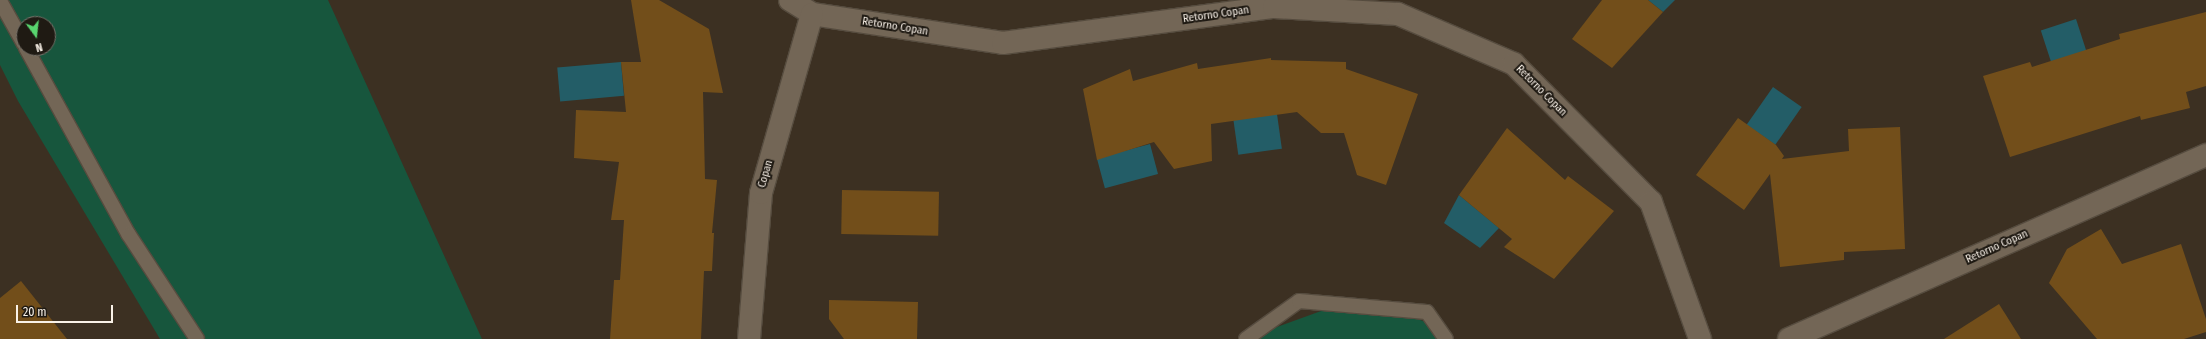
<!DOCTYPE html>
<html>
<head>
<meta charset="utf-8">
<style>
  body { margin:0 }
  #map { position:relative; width:2206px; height:339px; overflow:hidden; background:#3c3022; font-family:"Fira Sans Condensed",sans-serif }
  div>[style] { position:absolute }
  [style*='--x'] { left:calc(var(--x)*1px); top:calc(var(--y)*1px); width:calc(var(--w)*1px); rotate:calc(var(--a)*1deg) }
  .green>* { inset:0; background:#17563d }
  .water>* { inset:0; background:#235d67; transform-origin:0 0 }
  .building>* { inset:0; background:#724e1a; transform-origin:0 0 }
  .roads { filter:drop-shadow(1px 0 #564c3f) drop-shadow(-1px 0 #564c3f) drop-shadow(0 1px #564c3f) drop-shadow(0 -1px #564c3f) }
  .lane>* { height:14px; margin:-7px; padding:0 7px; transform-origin:7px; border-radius:7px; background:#736656 }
  .street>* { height:22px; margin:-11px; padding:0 11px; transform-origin:11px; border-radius:11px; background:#736656 }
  span { translate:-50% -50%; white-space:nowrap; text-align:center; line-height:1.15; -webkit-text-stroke:4px #1f1a13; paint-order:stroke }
  .street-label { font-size:11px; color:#f9f1e8 }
  .north { position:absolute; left:16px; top:16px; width:40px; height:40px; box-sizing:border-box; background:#1f1a13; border:1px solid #767068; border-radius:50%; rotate:165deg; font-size:11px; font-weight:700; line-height:16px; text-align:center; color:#f9f1e8 }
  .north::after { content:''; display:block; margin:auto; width:14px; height:18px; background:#59d56f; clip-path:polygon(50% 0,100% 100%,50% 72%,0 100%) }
  .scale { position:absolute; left:16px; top:305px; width:97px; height:18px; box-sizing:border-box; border:2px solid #f9f1e8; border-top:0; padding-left:5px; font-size:12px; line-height:14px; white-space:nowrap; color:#f9f1e8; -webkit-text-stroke:3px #1f1a13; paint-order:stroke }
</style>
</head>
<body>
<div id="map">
  <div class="green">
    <i style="clip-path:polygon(evenodd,0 0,328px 0,482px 339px,160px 339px,18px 101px,0 65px,0 0,24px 24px,48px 24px,48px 48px,24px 48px,24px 24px)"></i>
    <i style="clip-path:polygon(1357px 298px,1443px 328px,1446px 339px,1244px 339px)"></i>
  </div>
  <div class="water">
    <i style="clip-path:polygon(1648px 0,1675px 0,1663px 12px)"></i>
    <i style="left:2076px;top:19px;width:33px;height:37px;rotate:72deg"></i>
    <i style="left:621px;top:62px;width:34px;height:64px;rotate:85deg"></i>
    <i style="left:1773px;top:87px;width:35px;height:46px;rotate:35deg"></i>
    <i style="left:1277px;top:114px;width:35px;height:44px;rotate:82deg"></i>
    <i style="left:1150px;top:144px;width:31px;height:55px;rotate:75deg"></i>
    <i style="clip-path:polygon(1459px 195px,1499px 228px,1480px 248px,1444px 223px)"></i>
  </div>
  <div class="building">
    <i style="clip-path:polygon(631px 0,659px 0,709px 29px,723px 93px,703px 92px,705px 179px,717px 180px,712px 233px,714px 233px,712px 271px,704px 271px,701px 339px,610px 339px,614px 280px,620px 280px,624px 220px,611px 220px,619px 162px,574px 158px,576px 110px,626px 112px,621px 62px,641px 62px)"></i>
    <i style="clip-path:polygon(1602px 0,1648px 0,1663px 12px,1612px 68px,1572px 39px)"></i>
    <i style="clip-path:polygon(2206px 12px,2206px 86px,2186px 92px,2190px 108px,2141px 120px,2140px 116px,2010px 157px,1983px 76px,2030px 62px,2032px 67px,2120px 39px,2119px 34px)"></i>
    <i style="clip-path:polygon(1271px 58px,1271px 60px,1346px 62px,1346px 69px,1418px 94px,1386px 185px,1357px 175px,1344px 133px,1321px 133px,1297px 112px,1211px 124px,1212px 161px,1174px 169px,1154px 142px,1097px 160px,1083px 89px,1130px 69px,1133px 81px,1197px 63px,1198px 69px)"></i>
    <i style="clip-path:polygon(1738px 118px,1776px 145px,1784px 156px,1782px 159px,1849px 151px,1848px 129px,1900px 127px,1905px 249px,1844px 252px,1844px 260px,1780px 267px,1770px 174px,1744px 210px,1696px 175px)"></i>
    <i style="clip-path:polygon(1507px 128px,1565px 180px,1568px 176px,1614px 211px,1554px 279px,1504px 247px,1512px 239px,1459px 195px)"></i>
    <i style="left:842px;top:190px;width:97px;height:44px;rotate:1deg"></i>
    <i style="clip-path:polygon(2101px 229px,2122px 264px,2181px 244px,2206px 319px,2206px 332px,2184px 339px,2097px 339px,2049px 283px,2067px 249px)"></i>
    <i style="clip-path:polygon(21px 281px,67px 339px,0 339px,0 298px)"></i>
    <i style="clip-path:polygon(829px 300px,918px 302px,917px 339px,844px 339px,829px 319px)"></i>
    <i style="clip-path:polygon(1999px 304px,2021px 339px,1944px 339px)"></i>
  </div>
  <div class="roads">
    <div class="lane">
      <i style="--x:0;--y:1;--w:49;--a:60.8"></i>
      <i style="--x:26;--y:48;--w:213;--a:61.2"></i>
      <i style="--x:129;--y:235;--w:124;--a:56.8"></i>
      <i style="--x:1246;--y:339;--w:65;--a:-35.6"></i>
      <i style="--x:1299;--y:301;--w:128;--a:4.9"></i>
      <i style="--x:1427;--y:312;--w:33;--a:55"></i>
    </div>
    <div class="street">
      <i style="--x:790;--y:0;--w:26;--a:32"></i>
      <i style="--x:812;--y:14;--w:193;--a:8.6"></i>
      <i style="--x:1003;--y:43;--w:273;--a:-7.6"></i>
      <i style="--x:1274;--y:7;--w:124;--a:3.2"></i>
      <i style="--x:1398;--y:14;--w:126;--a:23.3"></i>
      <i style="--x:1514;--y:64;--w:194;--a:45.2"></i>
      <i style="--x:1651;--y:202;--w:145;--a:70.3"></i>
      <i style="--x:749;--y:339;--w:146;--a:-85.3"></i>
      <i style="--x:761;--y:193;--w:186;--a:-74.1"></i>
      <i style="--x:1789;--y:339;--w:456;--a:-23.8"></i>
    </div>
  </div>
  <div class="street-label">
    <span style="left:1216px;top:15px;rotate:-8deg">Retorno Copan</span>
    <span style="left:895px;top:27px;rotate:9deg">Retorno Copan</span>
    <span style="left:1541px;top:91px;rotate:45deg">Retorno Copan</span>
    <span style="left:766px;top:174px;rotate:-74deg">Copan</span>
    <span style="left:1997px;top:247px;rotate:-24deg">Retorno Copan</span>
  </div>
  <div class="north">N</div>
  <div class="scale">20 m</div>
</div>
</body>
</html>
